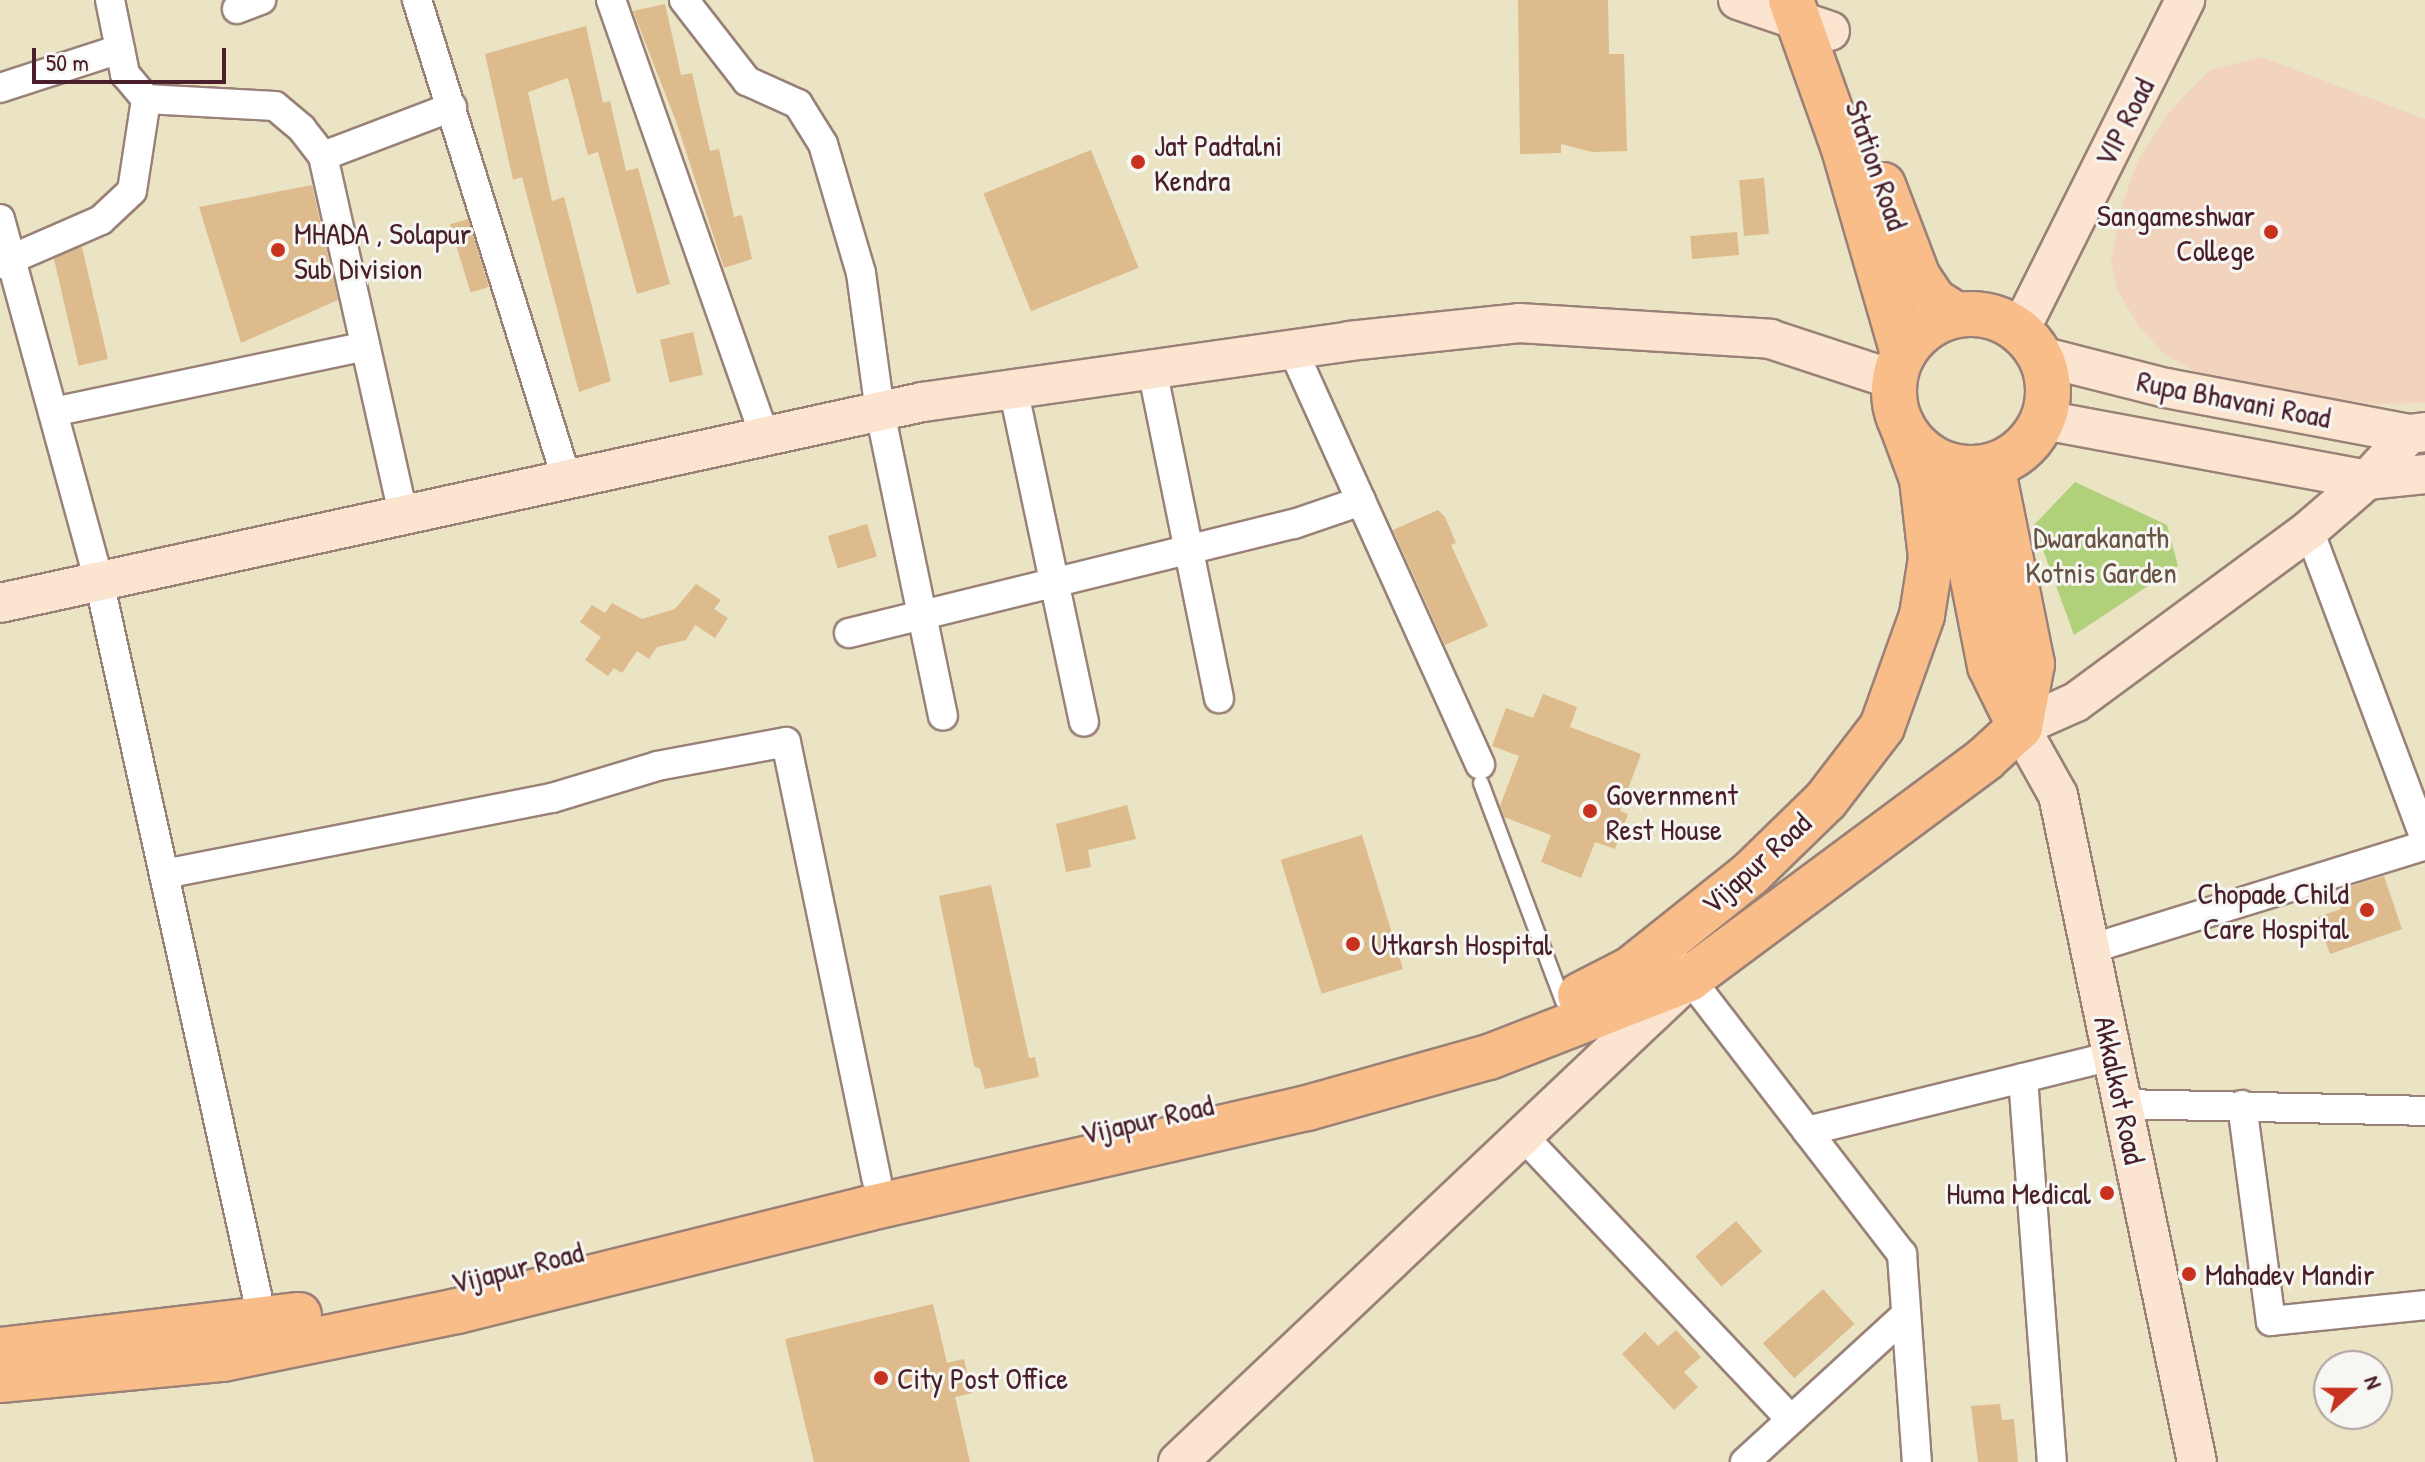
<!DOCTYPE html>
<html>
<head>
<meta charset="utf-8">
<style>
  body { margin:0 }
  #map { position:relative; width:2425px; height:1462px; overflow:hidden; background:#eae3c4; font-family:"Patrick Hand",sans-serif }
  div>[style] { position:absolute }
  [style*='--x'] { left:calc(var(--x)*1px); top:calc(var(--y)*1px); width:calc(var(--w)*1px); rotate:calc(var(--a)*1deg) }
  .built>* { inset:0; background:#f2d4be }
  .green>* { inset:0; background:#b0d17a }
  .building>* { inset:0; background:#ddbb8d; transform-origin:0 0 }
  .roads { filter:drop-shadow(2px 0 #9a8178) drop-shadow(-2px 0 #9a8178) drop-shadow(0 2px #9a8178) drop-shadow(0 -2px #9a8178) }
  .lane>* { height:14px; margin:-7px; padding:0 7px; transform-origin:7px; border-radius:7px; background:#fff }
  .street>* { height:28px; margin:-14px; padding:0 14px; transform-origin:14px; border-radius:14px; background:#fff }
  .secondary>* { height:38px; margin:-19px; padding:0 19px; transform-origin:19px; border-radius:19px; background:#fce5d0 }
  .primary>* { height:44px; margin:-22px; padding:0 22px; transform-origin:22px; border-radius:22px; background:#f8bd89 }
  .primary>.ring { margin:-22px; padding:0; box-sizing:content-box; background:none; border:44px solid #f8bd89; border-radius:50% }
  .dots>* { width:22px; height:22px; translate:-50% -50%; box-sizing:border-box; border:4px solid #f6f6f2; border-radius:50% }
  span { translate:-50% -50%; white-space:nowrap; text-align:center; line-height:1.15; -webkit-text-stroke:6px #f6f6f2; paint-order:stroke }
  .street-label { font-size:30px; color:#4a1f2b }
  .poi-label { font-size:30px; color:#4a1f2b }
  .left { translate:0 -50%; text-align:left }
  .right { translate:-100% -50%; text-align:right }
  .park-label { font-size:30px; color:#695443 }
  .north { position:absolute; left:2313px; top:1350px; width:80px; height:80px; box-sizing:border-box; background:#f6f6f2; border:2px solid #b1a0a2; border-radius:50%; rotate:69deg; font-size:22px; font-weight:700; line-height:32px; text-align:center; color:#4a1f2b }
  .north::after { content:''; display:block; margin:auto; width:28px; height:36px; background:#c8321e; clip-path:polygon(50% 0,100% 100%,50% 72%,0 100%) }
  .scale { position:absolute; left:32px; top:48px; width:194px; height:36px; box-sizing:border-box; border:4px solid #4a1f2b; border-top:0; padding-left:10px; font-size:24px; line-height:28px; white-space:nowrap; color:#4a1f2b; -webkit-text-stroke:6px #f6f6f2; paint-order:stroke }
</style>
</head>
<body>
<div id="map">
  <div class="built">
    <i style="clip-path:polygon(2262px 57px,2425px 119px,2425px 403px,2370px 404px,2205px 378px,2162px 352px,2138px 325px,2117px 290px,2111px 261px,2122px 203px,2139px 159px,2169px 112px,2210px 70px)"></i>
  </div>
  <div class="green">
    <i style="clip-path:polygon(2075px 482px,2167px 525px,2178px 566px,2074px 635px,2034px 525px)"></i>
  </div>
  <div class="building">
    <i style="clip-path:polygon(1518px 0,1608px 0,1609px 54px,1624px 54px,1627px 151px,1592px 152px,1561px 144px,1561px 153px,1520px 154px)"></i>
    <i style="clip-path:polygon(665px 4px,681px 75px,692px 73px,710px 151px,719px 149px,734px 217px,742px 215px,752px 259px,724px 268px,677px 124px,633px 11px)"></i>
    <i style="clip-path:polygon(586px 26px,603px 103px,610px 101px,626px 171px,638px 168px,670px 284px,637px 294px,598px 152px,588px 155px,568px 78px,528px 92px,552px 201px,564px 197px,611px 381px,579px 392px,522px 177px,513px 180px,485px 54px)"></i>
    <i style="left:1091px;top:150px;width:127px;height:116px;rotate:68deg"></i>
    <i style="left:1764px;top:178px;width:56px;height:25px;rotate:85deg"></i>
    <i style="clip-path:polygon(312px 185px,338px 300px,241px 343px,199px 207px)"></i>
    <i style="left:468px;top:219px;width:71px;height:19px;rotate:73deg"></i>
    <i style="left:1737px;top:232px;width:23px;height:47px;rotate:85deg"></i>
    <i style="left:82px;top:247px;width:115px;height:30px;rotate:77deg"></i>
    <i style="left:693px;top:332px;width:44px;height:34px;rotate:77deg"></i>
    <i style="clip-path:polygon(1438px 510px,1445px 517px,1456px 543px,1451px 545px,1488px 626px,1445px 645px,1393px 530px)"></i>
    <i style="left:867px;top:524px;width:34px;height:41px;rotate:73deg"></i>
    <i style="clip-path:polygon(696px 584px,721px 600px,714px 609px,728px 618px,715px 638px,695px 625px,686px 640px,657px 647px,649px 659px,637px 651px,622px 673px,614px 668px,608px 676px,585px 660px,601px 637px,580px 622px,592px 605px,605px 613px,612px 603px,642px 619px,675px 609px)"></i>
    <i style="clip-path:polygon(1543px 694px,1577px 707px,1570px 727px,1641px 754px,1620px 811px,1628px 814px,1615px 849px,1595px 842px,1581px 878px,1541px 862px,1551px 835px,1504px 817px,1500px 806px,1519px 756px,1492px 746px,1506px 708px,1533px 718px)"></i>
    <i style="clip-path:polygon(1127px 805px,1136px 839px,1088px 850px,1091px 867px,1066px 872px,1056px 824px)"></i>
    <i style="left:1362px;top:835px;width:140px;height:85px;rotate:73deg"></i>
    <i style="clip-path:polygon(2384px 876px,2402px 929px,2330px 954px,2317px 917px,2341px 909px,2335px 891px)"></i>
    <i style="clip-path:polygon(991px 885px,1029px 1058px,1035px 1057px,1039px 1077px,985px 1089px,980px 1069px,974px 1066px,939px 896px)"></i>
    <i style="left:1736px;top:1221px;width:40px;height:54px;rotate:49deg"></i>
    <i style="left:1823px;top:1289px;width:47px;height:81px;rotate:48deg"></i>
    <i style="clip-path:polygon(933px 1304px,947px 1363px,964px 1359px,972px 1393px,955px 1397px,970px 1462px,814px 1462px,785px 1339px)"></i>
    <i style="clip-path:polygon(1676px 1330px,1701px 1357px,1684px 1372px,1698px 1387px,1674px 1410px,1622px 1354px,1645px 1332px,1658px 1346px)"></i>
    <i style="clip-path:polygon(2000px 1404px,2002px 1420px,2014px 1419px,2018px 1462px,1978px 1462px,1971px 1406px)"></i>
  </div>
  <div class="roads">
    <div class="lane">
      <i style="--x:1481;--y:783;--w:233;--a:69.4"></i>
    </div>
    <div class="street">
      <i style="--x:110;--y:0;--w:76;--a:78.5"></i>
      <i style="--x:125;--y:74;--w:33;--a:50"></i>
      <i style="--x:146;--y:99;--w:129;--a:3.1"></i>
      <i style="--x:275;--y:106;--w:35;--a:40"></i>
      <i style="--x:302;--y:129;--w:34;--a:52"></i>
      <i style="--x:323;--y:156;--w:368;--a:77.4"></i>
      <i style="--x:417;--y:0;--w:503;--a:72.65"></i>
      <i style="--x:611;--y:0;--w:463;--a:70.6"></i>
      <i style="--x:684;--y:0;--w:103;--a:52.1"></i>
      <i style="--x:747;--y:81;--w:56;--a:24.3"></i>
      <i style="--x:798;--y:104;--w:47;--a:58"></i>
      <i style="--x:823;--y:144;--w:134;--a:73.6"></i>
      <i style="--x:861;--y:273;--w:140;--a:82.2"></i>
      <i style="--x:880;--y:412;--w:310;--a:78.3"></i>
      <i style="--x:237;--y:9;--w:26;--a:-21"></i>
      <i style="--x:0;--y:88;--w:126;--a:-18"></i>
      <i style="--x:323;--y:156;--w:138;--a:-20.8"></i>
      <i style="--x:0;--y:219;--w:375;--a:74.7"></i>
      <i style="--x:99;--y:581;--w:759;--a:77.52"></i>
      <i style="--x:0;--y:264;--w:110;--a:-23.5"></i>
      <i style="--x:101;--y:220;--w:42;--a:-43.1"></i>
      <i style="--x:132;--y:191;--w:93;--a:-81.3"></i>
      <i style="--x:1292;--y:348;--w:457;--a:65.7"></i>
      <i style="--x:1152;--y:369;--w:336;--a:78.5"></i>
      <i style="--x:1013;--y:388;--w:341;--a:78"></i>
      <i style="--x:53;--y:412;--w:319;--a:-11.9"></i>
      <i style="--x:2309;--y:530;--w:330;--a:69.4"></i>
      <i style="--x:849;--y:633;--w:458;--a:-13.8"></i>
      <i style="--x:1294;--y:524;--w:71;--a:-18.9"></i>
      <i style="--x:164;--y:874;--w:395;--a:-11.1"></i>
      <i style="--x:552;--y:798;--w:110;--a:-16.9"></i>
      <i style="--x:657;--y:766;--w:131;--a:-10.5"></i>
      <i style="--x:786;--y:742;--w:447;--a:78.3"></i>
      <i style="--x:2090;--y:949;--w:351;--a:-17.2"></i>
      <i style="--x:1680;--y:966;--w:364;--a:52.4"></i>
      <i style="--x:1902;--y:1254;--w:209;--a:85.9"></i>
      <i style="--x:2023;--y:1078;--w:385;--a:85.7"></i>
      <i style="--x:2122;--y:1104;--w:303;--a:1.3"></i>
      <i style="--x:2242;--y:1105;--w:218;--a:82.4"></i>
      <i style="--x:2271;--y:1321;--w:155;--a:-5.9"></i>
      <i style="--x:1807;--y:1131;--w:315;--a:-13.8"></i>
      <i style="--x:1521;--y:1134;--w:393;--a:46.6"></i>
      <i style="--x:1745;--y:1462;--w:214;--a:-42.5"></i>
    </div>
    <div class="secondary">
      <i style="--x:1738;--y:0;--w:97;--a:18.6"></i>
      <i style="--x:2020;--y:330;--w:369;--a:-63.4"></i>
      <i style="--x:2044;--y:357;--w:126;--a:14.3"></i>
      <i style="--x:2166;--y:388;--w:247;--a:10.7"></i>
      <i style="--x:2409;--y:434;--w:16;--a:-7"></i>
      <i style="--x:2044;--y:420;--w:329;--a:10.5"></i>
      <i style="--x:2367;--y:480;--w:58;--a:-5.9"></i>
      <i style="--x:0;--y:603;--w:945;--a:-12.29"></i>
      <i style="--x:923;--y:402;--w:430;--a:-8.1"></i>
      <i style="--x:1349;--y:341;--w:171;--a:-6"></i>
      <i style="--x:1519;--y:323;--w:252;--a:3.6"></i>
      <i style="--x:1770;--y:339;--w:132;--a:18.2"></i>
      <i style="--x:1178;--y:1462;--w:693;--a:-43.42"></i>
      <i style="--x:2197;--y:1462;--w:681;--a:-101.77"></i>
      <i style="--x:2058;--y:795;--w:78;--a:-119.2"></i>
      <i style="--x:2020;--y:727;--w:61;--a:-24.1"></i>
      <i style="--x:2076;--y:702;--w:290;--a:-36.4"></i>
      <i style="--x:2309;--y:530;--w:77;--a:-40.8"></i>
      <i style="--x:2367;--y:480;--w:62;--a:-47.6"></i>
    </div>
    <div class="primary">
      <i style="--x:1791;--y:0;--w:158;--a:70.4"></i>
      <i style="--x:1844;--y:149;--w:213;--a:73.9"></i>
      <i style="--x:1883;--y:185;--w:98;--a:69.2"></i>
      <i style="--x:1918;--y:277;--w:29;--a:56"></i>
      <i style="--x:1934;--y:301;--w:26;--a:32"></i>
      <i class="ring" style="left:1894px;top:314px;width:110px;height:110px"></i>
      <i style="--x:1933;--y:459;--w:55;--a:62"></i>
      <i style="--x:1959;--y:508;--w:161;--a:78.9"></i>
      <i style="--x:1990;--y:666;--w:68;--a:63.8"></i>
      <i style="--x:1580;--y:995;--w:57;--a:-27"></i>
      <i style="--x:1631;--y:969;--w:152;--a:-38.6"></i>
      <i style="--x:1750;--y:874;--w:106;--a:-44.2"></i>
      <i style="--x:1826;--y:800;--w:92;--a:-52.5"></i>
      <i style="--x:1882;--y:727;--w:119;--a:-70.3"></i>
      <i style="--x:1922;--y:615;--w:58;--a:-81"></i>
      <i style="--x:1931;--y:558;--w:80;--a:-96.5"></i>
      <i style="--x:1922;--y:479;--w:58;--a:-110.3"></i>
      <i style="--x:0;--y:1350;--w:301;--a:-6.7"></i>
      <i style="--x:0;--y:1380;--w:224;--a:-5.4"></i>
      <i style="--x:223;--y:1359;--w:239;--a:-11.6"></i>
      <i style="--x:457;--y:1311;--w:422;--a:-14"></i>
      <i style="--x:866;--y:1209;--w:452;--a:-12.9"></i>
      <i style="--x:1307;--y:1108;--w:189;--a:-15.7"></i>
      <i style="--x:1489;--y:1057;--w:215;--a:-21.3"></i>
      <i style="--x:1689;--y:979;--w:369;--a:-36.6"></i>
      <i style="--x:1985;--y:759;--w:47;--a:-42.4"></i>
      <i style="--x:2020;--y:727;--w:64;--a:-79.2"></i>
      <i style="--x:2032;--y:664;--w:202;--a:-101.4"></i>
    </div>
  </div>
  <div class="dots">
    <i style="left:1138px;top:162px;background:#c8321e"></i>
    <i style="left:2271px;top:232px;background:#c8321e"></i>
    <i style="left:278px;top:250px;background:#c8321e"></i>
    <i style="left:1590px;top:811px;background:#c8321e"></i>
    <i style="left:2367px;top:910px;background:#c8321e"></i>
    <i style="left:1353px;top:944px;background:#c8321e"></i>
    <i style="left:2107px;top:1193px;background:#c8321e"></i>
    <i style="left:2189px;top:1274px;background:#c8321e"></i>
    <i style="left:881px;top:1378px;background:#c8321e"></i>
  </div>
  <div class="street-label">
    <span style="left:2124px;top:122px;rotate:-63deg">VIP Road</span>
    <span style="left:1877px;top:165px;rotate:71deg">Station Road</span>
    <span style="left:2234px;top:399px;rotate:11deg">Rupa Bhavani Road</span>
    <span style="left:1756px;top:863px;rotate:-42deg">Vijapur Road</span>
    <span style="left:2120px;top:1090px;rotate:78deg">Akkalkot Road</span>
    <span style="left:1147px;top:1119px;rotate:-13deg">Vijapur Road</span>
    <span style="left:517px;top:1267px;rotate:-14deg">Vijapur Road</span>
  </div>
  <div class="poi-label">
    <span class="left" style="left:1154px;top:162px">Jat Padtalni<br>Kendra</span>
    <span class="right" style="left:2255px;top:232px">Sangameshwar<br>College</span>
    <span class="left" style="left:294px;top:250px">MHADA , Solapur<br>Sub Division</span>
    <span class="left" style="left:1606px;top:811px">Government<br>Rest House</span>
    <span class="right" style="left:2349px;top:910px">Chopade Child<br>Care Hospital</span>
    <span class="left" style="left:1371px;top:944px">Utkarsh Hospital</span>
    <span class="right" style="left:2091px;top:1193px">Huma Medical</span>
    <span class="left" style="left:2205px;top:1274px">Mahadev Mandir</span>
    <span class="left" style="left:897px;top:1378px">City Post Office</span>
  </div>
  <div class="park-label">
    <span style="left:2101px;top:554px">Dwarakanath<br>Kotnis Garden</span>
  </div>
  <div class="north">N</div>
  <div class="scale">50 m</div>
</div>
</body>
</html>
